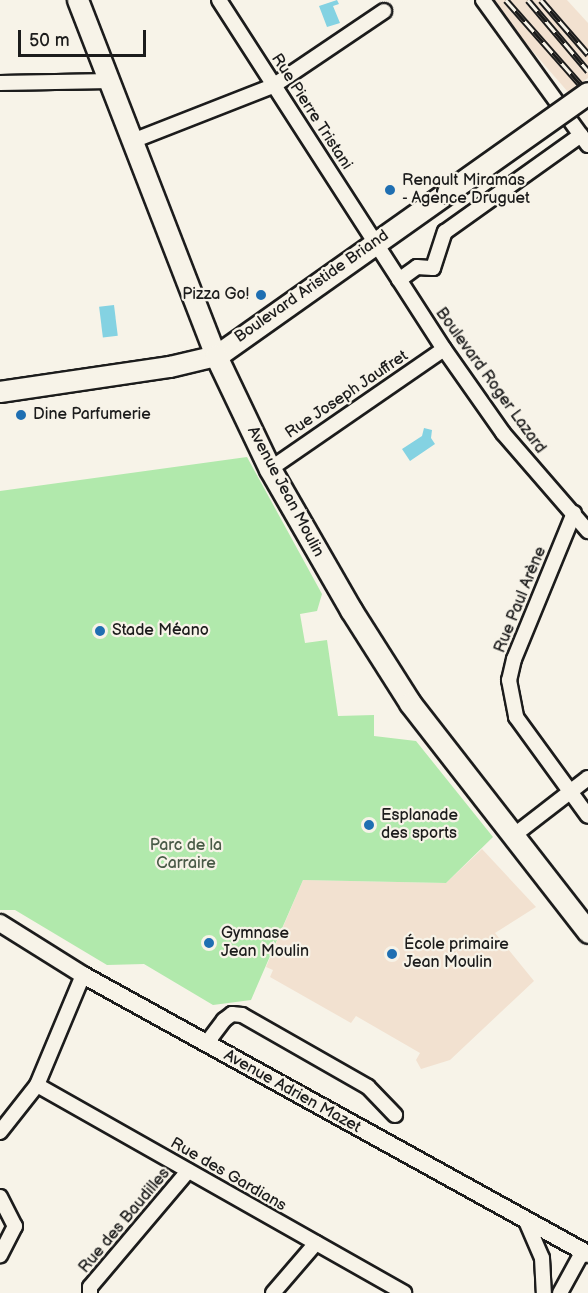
<!DOCTYPE html>
<html>
<head>
<meta charset="utf-8">
<style>
  body { margin:0 }
  #map { position:relative; width:588px; height:1293px; overflow:hidden; background:#f7f3e8; font-family:"Balsamiq Sans",sans-serif }
  div>[style] { position:absolute }
  [style*='--x'] { left:calc(var(--x)*1px); top:calc(var(--y)*1px); width:calc(var(--w)*1px); rotate:calc(var(--a)*1deg) }
  .built>* { inset:0; background:#f2e1d0 }
  .green>* { inset:0; background:#b1e9ac }
  .water>* { inset:0; background:#84d2e2; transform-origin:0 0 }
  .roads { filter:drop-shadow(2px 0 #1c1c1c) drop-shadow(-2px 0 #1c1c1c) drop-shadow(0 2px #1c1c1c) drop-shadow(0 -2px #1c1c1c) }
  .minor>* { height:14px; margin:-7px; padding:0 7px; transform-origin:7px; border-radius:7px; background:#f7f3e8 }
  .tertiary>* { height:16px; margin:-8px; padding:0 8px; transform-origin:8px; border-radius:8px; background:#f7f3e8 }
  .secondary>* { height:20px; margin:-10px; padding:0 10px; transform-origin:10px; border-radius:10px; background:#f7f3e8 }
  .primary>* { height:21px; margin:-10.5px; padding:0 10.5px; transform-origin:10.5px; border-radius:10.5px; background:#f7f3e8 }
  .rail>* { height:7px; margin-top:-3.5px; transform-origin:0; background:repeating-linear-gradient(90deg,#f7f3e8 0 14px,#1c1c1c 0 28px); box-sizing:border-box; border-block:2px solid #1c1c1c }
  .bridges { filter:drop-shadow(2px 0 #1c1c1c) drop-shadow(-2px 0 #1c1c1c) drop-shadow(0 2px #1c1c1c) drop-shadow(0 -2px #1c1c1c) }
  .primary-bridge>* { height:21px; margin:-10.5px; padding:0 10.5px; transform-origin:10.5px; border-radius:10.5px; background:#f7f3e8 }
  .dots>* { width:16px; height:16px; translate:-50% -50%; box-sizing:border-box; border:3px solid #f7f3e8; border-radius:50% }
  span { translate:-50% -50%; white-space:nowrap; text-align:center; line-height:1.15; -webkit-text-stroke:4.5px #f7f3e8; paint-order:stroke }
  .street-label { font-size:16px; color:#1c1c1c }
  .poi-label { font-size:16px; color:#1c1c1c }
  .left { translate:0 -50%; text-align:left }
  .right { translate:-100% -50%; text-align:right }
  .park-label { font-size:16px; color:#495a47 }
  .scale { position:absolute; left:18px; top:30px; width:128px; height:27px; box-sizing:border-box; border:3px solid #1c1c1c; border-top:0; padding-left:8px; font-size:18px; line-height:21px; white-space:nowrap; color:#1c1c1c; -webkit-text-stroke:4px #f7f3e8; paint-order:stroke }
</style>
</head>
<body>
<div id="map">
  <div class="built">
    <i style="clip-path:polygon(488px 0,567px 0,588px 23px,588px 78px,568px 92px)"></i>
    <i style="clip-path:polygon(482px 849px,536px 907px,495px 933px,534px 981px,450px 1060px,421px 1069px,416px 1060px,420px 1053px,356px 1016px,351px 1023px,270px 977px,273px 970px,266px 967px,303px 880px,446px 883px)"></i>
  </div>
  <div class="green">
    <i style="clip-path:polygon(247px 457px,322px 594px,317px 611px,300px 614px,305px 643px,327px 640px,338px 716px,374px 715px,374px 736px,416px 741px,493px 837px,446px 883px,303px 880px,251px 1000px,213px 1005px,144px 964px,107px 965px,15px 910px,0 910px,0 491px)"></i>
  </div>
  <div class="water">
    <i style="clip-path:polygon(337px 0,339px 4px,333px 6px,340px 23px,327px 27px,319px 6px)"></i>
    <i style="left:114px;top:305px;width:31px;height:15px;rotate:83deg"></i>
    <i style="clip-path:polygon(424px 428px,432px 430px,431px 438px,435px 444px,410px 461px,402px 449px,422px 436px)"></i>
  </div>
  <div class="roads">
    <div class="minor">
      <i style="--x:219;--y:0;--w:415;--a:57.2"></i>
      <i style="--x:444;--y:349;--w:103;--a:54.9"></i>
      <i style="--x:503;--y:433;--w:130;--a:49.1"></i>
      <i style="--x:483;--y:0;--w:179;--a:54.1"></i>
      <i style="--x:0;--y:83;--w:111;--a:-1"></i>
      <i style="--x:135;--y:140;--w:148;--a:-21.4"></i>
      <i style="--x:273;--y:86;--w:134;--a:-34"></i>
      <i style="--x:399;--y:280;--w:22;--a:-36"></i>
      <i style="--x:417;--y:267;--w:16;--a:4"></i>
      <i style="--x:433;--y:268;--w:38;--a:-72"></i>
      <i style="--x:445;--y:232;--w:167;--a:-35.5"></i>
      <i style="--x:270;--y:469;--w:211;--a:-34.6"></i>
      <i style="--x:574;--y:513;--w:158;--a:112.3"></i>
      <i style="--x:514;--y:659;--w:22;--a:103"></i>
      <i style="--x:509;--y:680;--w:38;--a:79"></i>
      <i style="--x:516;--y:717;--w:122;--a:54"></i>
      <i style="--x:513;--y:836;--w:95;--a:-37.7"></i>
      <i style="--x:206;--y:1044;--w:30;--a:-53"></i>
      <i style="--x:224;--y:1020;--w:10;--a:-37"></i>
      <i style="--x:232;--y:1014;--w:10;--a:6"></i>
      <i style="--x:242;--y:1015;--w:145;--a:29.7"></i>
      <i style="--x:368;--y:1087;--w:39;--a:46"></i>
      <i style="--x:37;--y:1085;--w:422;--a:29.5"></i>
      <i style="--x:0;--y:1132;--w:60;--a:-51.8"></i>
      <i style="--x:37;--y:1085;--w:119;--a:-67.3"></i>
      <i style="--x:0;--y:1197;--w:33;--a:63"></i>
      <i style="--x:15;--y:1226;--w:33;--a:117"></i>
      <i style="--x:526;--y:1221;--w:40;--a:66.6"></i>
      <i style="--x:542;--y:1258;--w:35;--a:87"></i>
      <i style="--x:90;--y:1293;--w:6;--a:-90"></i>
      <i style="--x:90;--y:1287;--w:152;--a:-49.8"></i>
      <i style="--x:273;--y:1293;--w:66;--a:-49.3"></i>
      <i style="--x:560;--y:1293;--w:48;--a:-61.3"></i>
    </div>
    <div class="tertiary">
      <i style="--x:0;--y:923;--w:98;--a:32.1"></i>
      <i style="--x:83;--y:975;--w:577;--a:28.92"></i>
    </div>
    <div class="secondary">
      <i style="--x:0;--y:392;--w:172;--a:-8.4"></i>
      <i style="--x:170;--y:367;--w:47;--a:-13.4"></i>
      <i style="--x:216;--y:356;--w:382;--a:-111.2"></i>
    </div>
    <div class="primary">
      <i style="--x:448;--y:192;--w:284;--a:144.7"></i>
      <i style="--x:216;--y:356;--w:125;--a:64.5"></i>
      <i style="--x:270;--y:469;--w:163;--a:60.1"></i>
      <i style="--x:351;--y:610;--w:110;--a:57.6"></i>
      <i style="--x:410;--y:703;--w:290;--a:52.1"></i>
    </div>
  </div>
  <div class="rail">
    <i style="--x:506;--y:0;--w:124;--a:48.6"></i>
    <i style="--x:528;--y:0;--w:93;--a:49.8"></i>
    <i style="--x:541;--y:0;--w:72;--a:49"></i>
  </div>
  <div class="bridges">
    <div class="primary-bridge">
      <i style="--x:448;--y:192;--w:171;--a:-35.3"></i>
    </div>
  </div>
  <div class="dots">
    <i style="left:390px;top:190px;background:#1f6fb2"></i>
    <i style="left:261px;top:295px;background:#1f6fb2"></i>
    <i style="left:21px;top:415px;background:#1f6fb2"></i>
    <i style="left:100px;top:631px;background:#1f6fb2"></i>
    <i style="left:369px;top:825px;background:#1f6fb2"></i>
    <i style="left:209px;top:943px;background:#1f6fb2"></i>
    <i style="left:392px;top:954px;background:#1f6fb2"></i>
  </div>
  <div class="street-label">
    <span style="left:311px;top:112px;rotate:57deg">Rue Pierre Tristani</span>
    <span style="left:312px;top:287px;rotate:-35deg">Boulevard Aristide Briand</span>
    <span style="left:490px;top:381px;rotate:54deg">Boulevard Roger Lazard</span>
    <span style="left:347px;top:395px;rotate:-34deg">Rue Joseph Jauffret</span>
    <span style="left:285px;top:492px;rotate:62deg">Avenue Jean Moulin</span>
    <span style="left:521px;top:600px;rotate:-68deg">Rue Paul Arène</span>
    <span style="left:292px;top:1092px;rotate:29deg">Avenue Adrien Mazet</span>
    <span style="left:228px;top:1175px;rotate:30deg">Rue des Gardians</span>
    <span style="left:125px;top:1221px;rotate:-50deg">Rue des Baudilles</span>
  </div>
  <div class="poi-label">
    <span class="left" style="left:402px;top:190px">Renault Miramas<br>- Agence Druguet</span>
    <span class="right" style="left:249px;top:295px">Pizza Go!</span>
    <span class="left" style="left:33px;top:415px">Dine Parfumerie</span>
    <span class="left" style="left:112px;top:631px">Stade Méano</span>
    <span class="left" style="left:381px;top:825px">Esplanade<br>des sports</span>
    <span class="left" style="left:221px;top:943px">Gymnase<br>Jean Moulin</span>
    <span class="left" style="left:404px;top:954px">École primaire<br>Jean Moulin</span>
  </div>
  <div class="park-label">
    <span style="left:186px;top:855px">Parc de la<br>Carraire</span>
  </div>
  <div class="scale">50 m</div>
</div>
</body>
</html>
